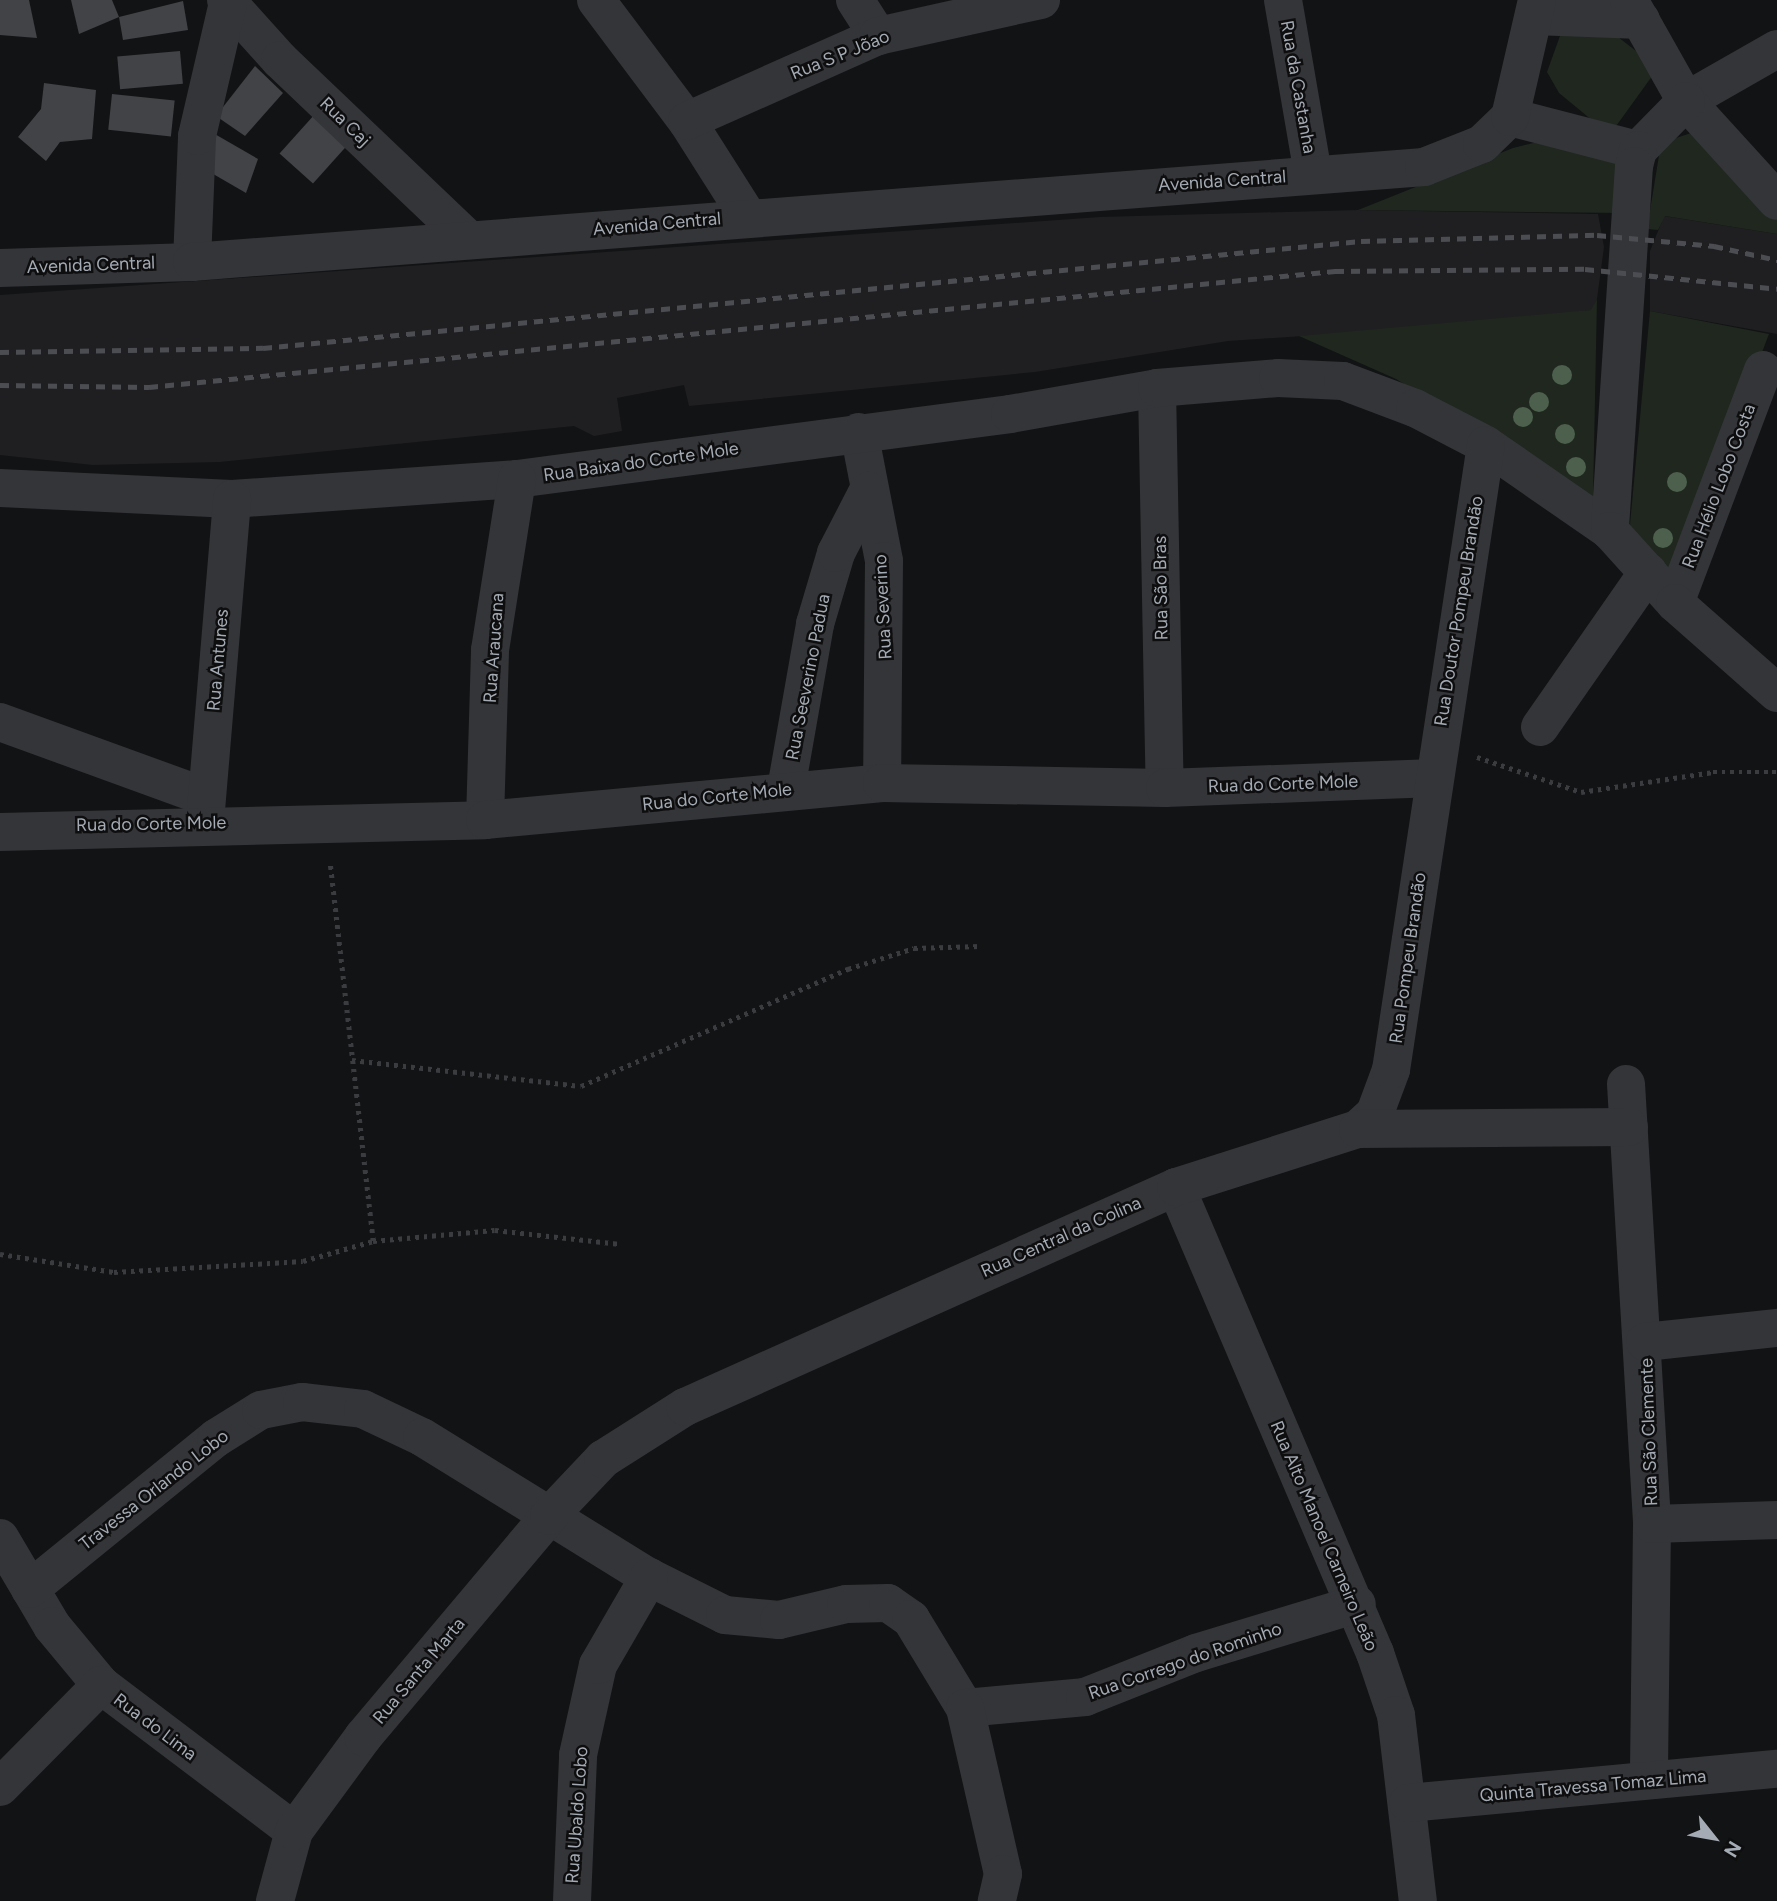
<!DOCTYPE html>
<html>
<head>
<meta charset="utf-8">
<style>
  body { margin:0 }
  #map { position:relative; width:1777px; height:1901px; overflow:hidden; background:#121314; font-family:Figtree,sans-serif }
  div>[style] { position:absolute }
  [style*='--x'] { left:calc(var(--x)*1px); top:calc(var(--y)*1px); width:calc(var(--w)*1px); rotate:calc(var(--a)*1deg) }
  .built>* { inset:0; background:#1f1f21 }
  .green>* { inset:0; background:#1f271f }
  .building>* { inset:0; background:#414347; transform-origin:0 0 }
  .path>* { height:4.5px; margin-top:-2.25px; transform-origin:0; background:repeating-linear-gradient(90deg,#3a3c40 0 3.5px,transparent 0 8.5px) }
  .minor>* { height:38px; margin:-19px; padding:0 19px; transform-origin:19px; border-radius:19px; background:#343539 }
  .tertiary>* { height:38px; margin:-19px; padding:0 19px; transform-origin:19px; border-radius:19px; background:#343539 }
  .rail>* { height:5px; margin-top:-2.5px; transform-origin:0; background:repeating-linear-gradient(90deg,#4b4d52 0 9px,transparent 0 16px) }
  .trees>* { width:20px; height:20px; margin:-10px; border-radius:50%; background:#4d604d }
  span { translate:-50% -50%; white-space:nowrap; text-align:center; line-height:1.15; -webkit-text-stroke:5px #0e0e0f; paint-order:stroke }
  .street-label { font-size:18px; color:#a4abb4 }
  .north { position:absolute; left:1679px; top:1803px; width:70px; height:70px; -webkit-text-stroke:5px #0e0e0f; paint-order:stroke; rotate:121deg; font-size:19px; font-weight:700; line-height:28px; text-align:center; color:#a4abb4 }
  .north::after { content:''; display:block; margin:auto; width:24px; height:32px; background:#a4abb4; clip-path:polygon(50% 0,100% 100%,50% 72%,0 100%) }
</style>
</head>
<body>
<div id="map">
  <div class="built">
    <i style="clip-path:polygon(1358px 210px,1598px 214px,1604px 247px,1597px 299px,1592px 310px,1479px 324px,1228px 341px,1035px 372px,689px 406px,684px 385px,617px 398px,622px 431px,594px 436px,574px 426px,220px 462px,93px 465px,0 455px,0 295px,1100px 217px)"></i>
    <i style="clip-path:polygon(1664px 216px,1777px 234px,1777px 334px,1650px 311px,1650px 251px)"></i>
  </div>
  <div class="green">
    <i style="clip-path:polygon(1609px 30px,1658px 68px,1614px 129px,1593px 121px,1559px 93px,1547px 72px,1561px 33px)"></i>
    <i style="clip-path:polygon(1691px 133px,1777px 219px,1777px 234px,1665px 216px,1658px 230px,1647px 229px,1661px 143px)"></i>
    <i style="clip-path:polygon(1558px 137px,1620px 161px,1623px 213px,1358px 210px,1513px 148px)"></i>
    <i style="clip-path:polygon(1597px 299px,1593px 499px,1396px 379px,1299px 336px,1591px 310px)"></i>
    <i style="clip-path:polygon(1650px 311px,1769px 334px,1674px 583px,1635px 540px,1630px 524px)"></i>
  </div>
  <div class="building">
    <i style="clip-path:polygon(0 0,29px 0,37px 38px,0 35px)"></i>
    <i style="clip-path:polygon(71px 0,112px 0,119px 17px,79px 34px)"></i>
    <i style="clip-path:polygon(183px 1px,188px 30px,123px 40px,119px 17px)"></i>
    <i style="left:180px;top:51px;width:33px;height:63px;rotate:85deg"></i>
    <i style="clip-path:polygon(255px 66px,283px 93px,245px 136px,216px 116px)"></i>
    <i style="clip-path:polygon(44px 83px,96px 90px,92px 139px,60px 142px,46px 161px,18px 137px,41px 109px)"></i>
    <i style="left:112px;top:94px;width:63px;height:36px;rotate:6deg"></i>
    <i style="left:315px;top:114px;width:45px;height:53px;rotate:42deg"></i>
    <i style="clip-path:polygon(213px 133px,258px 159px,246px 193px,208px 171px)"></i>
  </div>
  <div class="path">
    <i style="--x:1477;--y:757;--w:110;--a:18.6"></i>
    <i style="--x:1581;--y:792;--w:134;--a:-8.6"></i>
    <i style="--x:1713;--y:772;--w:64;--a:0"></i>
    <i style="--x:352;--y:1060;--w:230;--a:6.5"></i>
    <i style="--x:581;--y:1086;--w:292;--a:-23.7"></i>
    <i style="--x:848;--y:969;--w:69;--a:-17.7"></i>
    <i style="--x:914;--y:948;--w:67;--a:-1.7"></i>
    <i style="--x:373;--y:1241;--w:122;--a:-5.2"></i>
    <i style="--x:495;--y:1230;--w:126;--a:6.4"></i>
    <i style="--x:0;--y:1254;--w:115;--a:9"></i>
    <i style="--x:114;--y:1272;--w:189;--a:-3.3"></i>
    <i style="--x:303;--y:1261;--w:73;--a:-15.9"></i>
    <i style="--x:373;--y:1241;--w:382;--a:-96.5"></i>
  </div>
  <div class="minor">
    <i style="--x:226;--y:0;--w:81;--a:48"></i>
    <i style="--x:280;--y:60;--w:261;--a:43.6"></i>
    <i style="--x:596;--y:0;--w:151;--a:53.1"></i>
    <i style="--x:687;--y:121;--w:114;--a:57.6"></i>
    <i style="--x:855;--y:0;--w:43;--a:57.4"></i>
    <i style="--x:1283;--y:0;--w:177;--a:80.2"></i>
    <i style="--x:1534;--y:16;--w:107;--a:2.1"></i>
    <i style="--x:1777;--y:49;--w:105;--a:150.3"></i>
    <i style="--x:1686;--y:101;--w:135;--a:47.7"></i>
    <i style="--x:1510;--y:117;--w:132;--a:14.5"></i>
    <i style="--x:687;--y:121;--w:209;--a:-24"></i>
    <i style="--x:878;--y:36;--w:167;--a:-12.5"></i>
    <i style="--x:192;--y:262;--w:126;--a:-87.7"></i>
    <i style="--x:197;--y:136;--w:137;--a:-76.9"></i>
    <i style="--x:0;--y:268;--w:192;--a:-1.8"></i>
    <i style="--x:192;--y:262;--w:1236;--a:-4.41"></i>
    <i style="--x:1424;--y:167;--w:62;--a:-21.6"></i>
    <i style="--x:1482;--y:144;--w:39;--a:-44"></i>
    <i style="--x:1510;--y:117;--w:120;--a:-77"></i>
    <i style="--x:1157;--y:388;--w:400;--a:88.9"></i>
    <i style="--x:859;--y:432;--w:131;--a:79"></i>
    <i style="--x:884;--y:561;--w:222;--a:90.5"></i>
    <i style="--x:0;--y:488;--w:232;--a:2.7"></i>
    <i style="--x:232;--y:499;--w:286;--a:-4"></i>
    <i style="--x:517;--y:479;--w:497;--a:-7.5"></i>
    <i style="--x:1010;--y:414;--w:149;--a:-10"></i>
    <i style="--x:1157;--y:388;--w:121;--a:-4.7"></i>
    <i style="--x:1278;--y:378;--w:65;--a:2.6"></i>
    <i style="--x:1343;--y:381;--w:77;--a:20.6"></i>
    <i style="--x:1415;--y:408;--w:80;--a:27.5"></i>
    <i style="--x:1486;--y:445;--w:151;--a:34.7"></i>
    <i style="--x:1675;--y:603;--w:249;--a:-69.3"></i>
    <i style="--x:0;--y:722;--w:219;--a:20"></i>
    <i style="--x:1540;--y:727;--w:189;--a:-55.1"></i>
    <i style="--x:786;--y:789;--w:168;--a:-80"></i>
    <i style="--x:815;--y:624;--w:74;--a:-73.5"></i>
    <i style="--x:836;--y:553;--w:70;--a:-62.7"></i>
    <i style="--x:485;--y:820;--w:170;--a:-88.3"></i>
    <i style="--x:490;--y:650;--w:173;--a:-81"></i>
    <i style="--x:205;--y:822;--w:324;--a:-85.2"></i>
    <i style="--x:0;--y:832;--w:485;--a:-1.4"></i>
    <i style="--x:485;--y:820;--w:399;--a:-5.3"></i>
    <i style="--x:882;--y:783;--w:283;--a:1"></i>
    <i style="--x:1165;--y:788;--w:270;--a:-2.1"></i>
    <i style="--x:1626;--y:1084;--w:441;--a:86.6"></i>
    <i style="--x:1652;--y:1524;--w:256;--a:90.7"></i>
    <i style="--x:1358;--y:1129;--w:23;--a:-43"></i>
    <i style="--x:1375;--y:1113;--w:46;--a:-69.6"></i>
    <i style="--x:1391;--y:1070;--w:632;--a:-81.36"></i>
    <i style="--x:1176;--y:1187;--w:507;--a:66.88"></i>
    <i style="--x:1375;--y:1653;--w:65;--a:71.3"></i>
    <i style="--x:1396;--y:1715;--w:187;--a:83.3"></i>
    <i style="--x:1645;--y:1342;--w:133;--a:-6.1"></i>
    <i style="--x:1652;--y:1524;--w:125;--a:-1.8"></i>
    <i style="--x:0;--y:1538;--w:102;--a:59.4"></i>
    <i style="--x:52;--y:1626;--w:77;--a:50.3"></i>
    <i style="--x:101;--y:1685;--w:242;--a:37.1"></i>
    <i style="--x:294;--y:1831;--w:73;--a:105.2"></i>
    <i style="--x:30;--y:1589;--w:240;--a:-39.1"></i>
    <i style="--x:216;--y:1438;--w:53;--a:-31.9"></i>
    <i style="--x:261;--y:1410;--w:42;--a:-11"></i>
    <i style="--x:302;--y:1402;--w:61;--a:6.5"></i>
    <i style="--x:363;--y:1409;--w:65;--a:25.4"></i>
    <i style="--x:422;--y:1437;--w:267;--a:31.7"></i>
    <i style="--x:649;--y:1577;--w:85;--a:26.6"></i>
    <i style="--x:725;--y:1615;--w:54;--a:5.3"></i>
    <i style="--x:779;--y:1620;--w:69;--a:-13.4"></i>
    <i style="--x:846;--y:1604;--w:42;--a:-1.4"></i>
    <i style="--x:888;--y:1603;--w:28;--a:35"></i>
    <i style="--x:911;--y:1619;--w:104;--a:58.8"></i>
    <i style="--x:965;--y:1708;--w:121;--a:-5.2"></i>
    <i style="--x:1085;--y:1697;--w:119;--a:-21.6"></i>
    <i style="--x:1196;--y:1653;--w:168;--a:-16.9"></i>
    <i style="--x:965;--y:1708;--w:170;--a:77.1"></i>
    <i style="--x:1003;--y:1874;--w:28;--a:103"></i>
    <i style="--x:0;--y:1787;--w:144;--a:-45.3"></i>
    <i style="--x:1408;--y:1803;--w:371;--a:-5.3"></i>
    <i style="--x:294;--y:1831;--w:117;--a:-53.7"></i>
    <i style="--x:363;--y:1737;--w:289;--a:-49.9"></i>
    <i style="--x:549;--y:1516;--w:79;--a:-46.5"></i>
    <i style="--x:603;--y:1459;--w:97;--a:-32.4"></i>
    <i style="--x:685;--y:1407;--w:538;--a:-24.14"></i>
    <i style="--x:1176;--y:1187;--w:191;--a:-17.7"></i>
    <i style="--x:1358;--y:1129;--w:271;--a:-0.4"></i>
    <i style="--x:572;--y:1901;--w:146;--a:-87.6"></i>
    <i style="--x:578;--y:1755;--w:92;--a:-77.5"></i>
    <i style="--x:598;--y:1665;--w:102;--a:-59.9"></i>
  </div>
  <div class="tertiary">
    <i style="--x:1629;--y:0;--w:116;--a:60.6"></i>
    <i style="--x:1686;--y:101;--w:69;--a:134.4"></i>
    <i style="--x:1638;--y:150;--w:16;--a:104"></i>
    <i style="--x:1634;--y:166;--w:366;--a:93.8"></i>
    <i style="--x:1610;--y:531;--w:97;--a:47.9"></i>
    <i style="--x:1675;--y:603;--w:136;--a:41.4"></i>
  </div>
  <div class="rail">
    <i style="--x:0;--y:352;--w:263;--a:-0.9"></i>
    <i style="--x:263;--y:348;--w:1103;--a:-5.57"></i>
    <i style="--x:1361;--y:241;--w:236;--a:-1.5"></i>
    <i style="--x:1597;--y:235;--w:118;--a:5.4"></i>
    <i style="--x:1714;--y:246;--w:65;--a:12.5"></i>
    <i style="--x:0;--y:385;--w:149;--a:0.8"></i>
    <i style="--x:149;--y:387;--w:1192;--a:-5.59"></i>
    <i style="--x:1335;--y:271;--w:250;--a:-0.5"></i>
    <i style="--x:1585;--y:269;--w:193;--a:5.9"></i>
  </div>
  <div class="trees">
    <i style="left:1562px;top:375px"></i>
    <i style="left:1539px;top:402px"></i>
    <i style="left:1523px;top:417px"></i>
    <i style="left:1565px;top:434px"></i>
    <i style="left:1576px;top:467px"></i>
    <i style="left:1677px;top:482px"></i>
    <i style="left:1663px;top:538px"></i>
  </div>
  <div class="street-label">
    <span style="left:840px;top:55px;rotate:-22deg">Rua S P Jõao</span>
    <span style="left:1298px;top:87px;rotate:80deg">Rua da Castanha</span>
    <span style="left:345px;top:122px;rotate:44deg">Rua Caj</span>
    <span style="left:1222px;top:181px;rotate:-4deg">Avenida Central</span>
    <span style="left:657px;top:224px;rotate:-5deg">Avenida Central</span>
    <span style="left:91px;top:265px;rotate:-2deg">Avenida Central</span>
    <span style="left:641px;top:462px;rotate:-8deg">Rua Baixa do Corte Mole</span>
    <span style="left:1719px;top:486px;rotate:-69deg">Rua Hélio Lobo Costa</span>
    <span style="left:1161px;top:588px;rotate:-91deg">Rua São Bras</span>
    <span style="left:883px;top:607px;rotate:-93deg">Rua Severino</span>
    <span style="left:1459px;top:611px;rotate:-81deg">Rua Doutor Pompeu Brandão</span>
    <span style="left:494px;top:648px;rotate:-86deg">Rua Araucana</span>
    <span style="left:218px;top:660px;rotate:-85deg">Rua Antunes</span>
    <span style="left:808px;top:677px;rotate:-79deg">Rua Seeverino Padua</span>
    <span style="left:1283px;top:784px;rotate:-2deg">Rua do Corte Mole</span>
    <span style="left:717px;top:797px;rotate:-6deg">Rua do Corte Mole</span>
    <span style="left:151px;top:824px;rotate:-1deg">Rua do Corte Mole</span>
    <span style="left:1408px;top:958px;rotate:-82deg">Rua Pompeu Brandão</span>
    <span style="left:1061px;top:1237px;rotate:-24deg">Rua Central da Colina</span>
    <span style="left:1649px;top:1432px;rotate:-92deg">Rua São Clemente</span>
    <span style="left:154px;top:1490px;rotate:-38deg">Travessa Orlando Lobo</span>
    <span style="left:1324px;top:1536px;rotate:67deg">Rua Alto Manoel Carneiro Leão</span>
    <span style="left:1185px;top:1661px;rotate:-19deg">Rua Corrego do Rominho</span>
    <span style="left:419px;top:1671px;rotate:-50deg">Rua Santa Marta</span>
    <span style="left:155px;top:1727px;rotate:37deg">Rua do Lima</span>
    <span style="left:1593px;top:1786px;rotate:-5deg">Quinta Travessa Tomaz Lima</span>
    <span style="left:577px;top:1815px;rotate:-86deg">Rua Ubaldo Lobo</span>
  </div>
  <div class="north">N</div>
</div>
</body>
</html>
